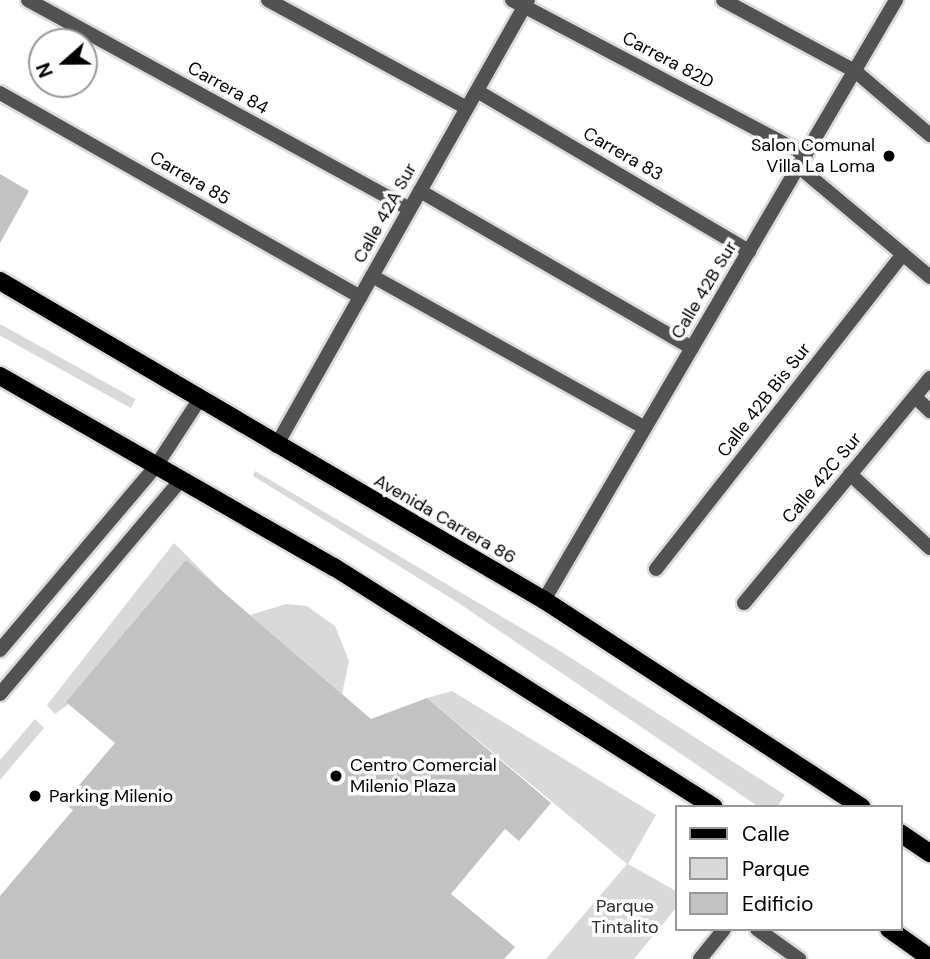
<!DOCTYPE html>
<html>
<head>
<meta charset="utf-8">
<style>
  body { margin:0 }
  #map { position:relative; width:930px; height:959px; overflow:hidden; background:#fff; font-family:"DM Sans",sans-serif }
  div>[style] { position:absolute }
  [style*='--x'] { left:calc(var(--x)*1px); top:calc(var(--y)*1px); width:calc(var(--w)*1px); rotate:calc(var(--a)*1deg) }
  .green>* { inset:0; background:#d9d9d9; transform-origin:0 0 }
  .building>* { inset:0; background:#c2c2c2 }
  .roads { filter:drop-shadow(2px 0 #dbdbdb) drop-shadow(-2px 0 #dbdbdb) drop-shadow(0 2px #dbdbdb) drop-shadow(0 -2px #dbdbdb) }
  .minor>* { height:14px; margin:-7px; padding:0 7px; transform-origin:7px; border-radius:7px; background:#525252 }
  .tertiary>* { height:14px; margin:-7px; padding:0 7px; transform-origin:7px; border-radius:7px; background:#525252 }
  .primary>* { height:18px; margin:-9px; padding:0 9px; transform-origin:9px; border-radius:9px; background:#000 }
  .dots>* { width:19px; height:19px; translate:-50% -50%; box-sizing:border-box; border:4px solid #fff; border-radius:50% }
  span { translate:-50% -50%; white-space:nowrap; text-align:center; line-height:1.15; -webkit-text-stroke:7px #fff; paint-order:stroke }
  .street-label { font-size:18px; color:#000 }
  .poi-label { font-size:18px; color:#000 }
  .right { translate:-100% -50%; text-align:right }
  .left { translate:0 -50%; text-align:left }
  .park-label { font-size:18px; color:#303030 }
  .legend { position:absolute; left:675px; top:805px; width:228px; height:126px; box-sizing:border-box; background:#fff; border:2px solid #999; margin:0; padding:9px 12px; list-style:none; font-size:21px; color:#000 }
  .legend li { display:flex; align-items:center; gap:14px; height:35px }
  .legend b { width:35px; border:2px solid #999 }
  .north { position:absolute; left:28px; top:28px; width:70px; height:70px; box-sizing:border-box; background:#fff; border:2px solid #999; border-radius:50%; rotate:249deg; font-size:19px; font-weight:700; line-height:28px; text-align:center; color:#000 }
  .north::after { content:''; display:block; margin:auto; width:24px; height:32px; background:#000; clip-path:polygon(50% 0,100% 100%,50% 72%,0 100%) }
</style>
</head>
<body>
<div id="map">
  <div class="green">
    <i style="left:0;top:324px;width:155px;height:10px;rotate:29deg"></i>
    <i style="clip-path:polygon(255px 471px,560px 651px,785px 795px,777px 807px,759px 807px,454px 600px,253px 476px)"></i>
    <i style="clip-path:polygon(174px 543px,223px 592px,55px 714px,47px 705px)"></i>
    <i style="clip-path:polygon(286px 604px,307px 606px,335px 626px,349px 661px,342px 694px,250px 615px)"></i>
    <i style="clip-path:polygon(452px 691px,656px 815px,628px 864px,676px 891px,676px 908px,634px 959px,546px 959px,627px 864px,427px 698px)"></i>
    <i style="clip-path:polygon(35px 719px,44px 728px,0 780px,0 760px)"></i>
  </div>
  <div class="building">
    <i style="clip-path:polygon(0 174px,29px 191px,0 243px)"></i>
    <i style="clip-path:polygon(186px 560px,371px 719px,427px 698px,551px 803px,519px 841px,505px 829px,451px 894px,515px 947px,504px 959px,0 959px,0 896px,73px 810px,64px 803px,115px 743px,66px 702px)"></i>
  </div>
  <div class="roads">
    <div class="minor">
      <i style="--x:28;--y:0;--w:435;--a:28.7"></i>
      <i style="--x:268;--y:0;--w:226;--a:28.5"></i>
      <i style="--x:512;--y:0;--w:332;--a:27.8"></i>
      <i style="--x:723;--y:0;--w:150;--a:28.3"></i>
      <i style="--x:855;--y:71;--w:99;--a:40.5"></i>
      <i style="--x:477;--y:91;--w:316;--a:30.5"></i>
      <i style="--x:0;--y:93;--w:414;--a:29.5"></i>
      <i style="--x:799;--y:167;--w:171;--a:40"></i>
      <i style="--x:420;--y:191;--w:314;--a:30"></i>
      <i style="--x:372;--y:276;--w:312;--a:29.1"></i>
      <i style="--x:915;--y:397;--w:21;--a:43"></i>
      <i style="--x:276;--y:446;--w:512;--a:-60.53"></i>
      <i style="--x:850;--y:474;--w:109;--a:42.8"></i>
      <i style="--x:656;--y:569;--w:400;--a:-51.9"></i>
      <i style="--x:744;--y:603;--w:292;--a:-50.4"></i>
      <i style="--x:757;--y:929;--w:52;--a:35.5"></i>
      <i style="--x:700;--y:959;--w:38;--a:-51"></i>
    </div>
    <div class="tertiary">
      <i style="--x:544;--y:600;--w:696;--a:-59.6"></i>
      <i style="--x:0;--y:650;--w:241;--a:-49.7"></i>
      <i style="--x:156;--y:466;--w:79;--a:-56.9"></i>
      <i style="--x:0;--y:694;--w:280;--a:-49.8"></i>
    </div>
    <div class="primary">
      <i style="--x:0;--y:281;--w:631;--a:30.39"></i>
      <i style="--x:544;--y:600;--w:379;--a:33.1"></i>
      <i style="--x:0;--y:376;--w:385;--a:29.8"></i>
      <i style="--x:334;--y:567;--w:449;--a:32.3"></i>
      <i style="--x:900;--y:833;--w:36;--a:34"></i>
      <i style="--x:889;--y:929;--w:50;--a:35.3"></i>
    </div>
  </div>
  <div class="dots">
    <i style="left:889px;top:156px;background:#000"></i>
    <i style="left:336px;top:776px;background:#000"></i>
    <i style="left:35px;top:796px;background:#000"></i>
  </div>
  <div class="street-label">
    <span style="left:668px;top:60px;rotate:28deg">Carrera 82D</span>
    <span style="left:228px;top:88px;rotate:29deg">Carrera 84</span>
    <span style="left:623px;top:154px;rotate:30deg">Carrera 83</span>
    <span style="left:190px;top:178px;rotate:30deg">Carrera 85</span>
    <span style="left:385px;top:213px;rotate:-61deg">Calle 42A Sur</span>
    <span style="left:704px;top:290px;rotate:-59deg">Calle 42B Sur</span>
    <span style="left:764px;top:400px;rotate:-52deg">Calle 42B Bis Sur</span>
    <span style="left:822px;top:478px;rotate:-50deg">Calle 42C Sur</span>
    <span style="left:445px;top:519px;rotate:30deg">Avenida Carrera 86</span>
  </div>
  <div class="poi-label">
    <span class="right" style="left:875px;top:156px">Salon Comunal<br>Villa La Loma</span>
    <span class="left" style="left:350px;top:776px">Centro Comercial<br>Milenio Plaza</span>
    <span class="left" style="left:49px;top:796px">Parking Milenio</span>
  </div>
  <div class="park-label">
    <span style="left:625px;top:917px">Parque<br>Tintalito</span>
  </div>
  <ul class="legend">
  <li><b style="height:9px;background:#000"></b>Calle</li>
  <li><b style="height:19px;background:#d9d9d9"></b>Parque</li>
  <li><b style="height:19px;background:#c2c2c2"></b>Edificio</li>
  </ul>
  <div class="north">N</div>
</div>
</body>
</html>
